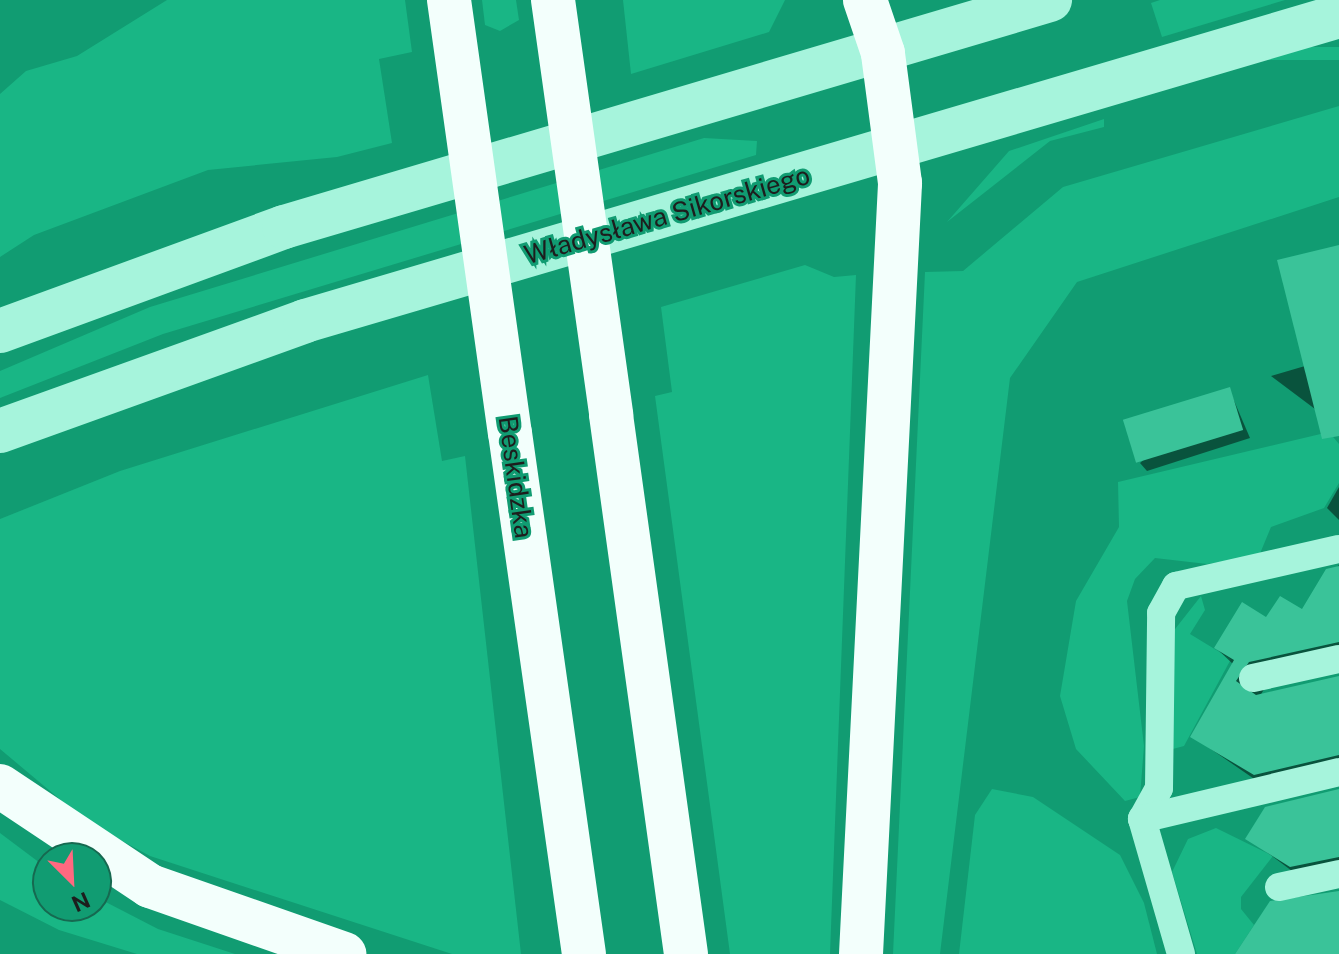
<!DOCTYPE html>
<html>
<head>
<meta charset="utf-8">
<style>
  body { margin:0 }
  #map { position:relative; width:1339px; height:954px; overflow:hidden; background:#119c72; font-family:"Public Sans",sans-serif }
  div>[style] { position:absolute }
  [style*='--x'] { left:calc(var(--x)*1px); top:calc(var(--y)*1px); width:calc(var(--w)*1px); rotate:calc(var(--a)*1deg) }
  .green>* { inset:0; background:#19b685; transform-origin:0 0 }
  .shadow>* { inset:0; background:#0007 }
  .building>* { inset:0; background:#3ac399; transform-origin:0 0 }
  .service>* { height:28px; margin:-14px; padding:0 14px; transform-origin:14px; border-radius:14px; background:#a6f4dc }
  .tertiary>* { height:44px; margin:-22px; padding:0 22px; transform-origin:22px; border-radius:22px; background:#a6f4dc }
  .primary>* { height:44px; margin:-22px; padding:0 22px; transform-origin:22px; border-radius:22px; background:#f3fffc }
  .primary-bridge>* { height:44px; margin:-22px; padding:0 22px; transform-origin:22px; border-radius:22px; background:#f3fffc }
  span { translate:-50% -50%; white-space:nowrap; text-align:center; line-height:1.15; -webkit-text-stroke:6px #119c72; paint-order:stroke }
  .street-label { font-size:26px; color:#1d1d1d }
  .north { position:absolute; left:32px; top:842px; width:80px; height:80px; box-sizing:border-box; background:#119c72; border:2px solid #166950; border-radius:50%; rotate:156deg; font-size:22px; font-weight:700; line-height:32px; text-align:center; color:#1d1d1d }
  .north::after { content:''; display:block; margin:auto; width:28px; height:36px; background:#ff6980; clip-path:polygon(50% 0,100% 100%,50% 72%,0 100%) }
</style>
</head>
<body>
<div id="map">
  <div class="green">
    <i style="clip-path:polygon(167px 0,405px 0,412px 52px,379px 59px,392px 143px,337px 157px,208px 170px,34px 235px,0 257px,0 94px,26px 71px,77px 56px)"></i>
    <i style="clip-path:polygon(482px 0,516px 0,519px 20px,500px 31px,485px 25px)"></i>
    <i style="clip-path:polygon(623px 0,785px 0,769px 32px,631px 74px)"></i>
    <i style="clip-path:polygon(1160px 0,1285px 0,1162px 37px,1151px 3px)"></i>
    <i style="left:1339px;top:47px;width:13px;height:163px;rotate:90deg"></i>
    <i style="clip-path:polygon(1339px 106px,1339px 197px,1077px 282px,1010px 378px,940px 954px,893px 954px,925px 272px,963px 271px,1063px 187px)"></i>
    <i style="clip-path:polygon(1104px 119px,1104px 127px,1050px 141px,947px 222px,1009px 151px)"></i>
    <i style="clip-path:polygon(704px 138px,757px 141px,756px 155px,163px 334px,0 398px,0 371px,150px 307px)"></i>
    <i style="clip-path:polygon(805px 265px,834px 277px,856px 275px,830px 954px,730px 954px,655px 396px,672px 392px,661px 307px)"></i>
    <i style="clip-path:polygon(428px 375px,442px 461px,465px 456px,521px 954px,452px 954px,150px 856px,87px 822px,0 749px,0 519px,120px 471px)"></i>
    <i style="clip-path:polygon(1329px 432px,1339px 444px,1339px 483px,1324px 508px,1271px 527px,1259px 556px,1207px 564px,1155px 558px,1135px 579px,1127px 601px,1144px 746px,1140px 797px,1125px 801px,1076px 749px,1060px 696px,1076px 601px,1119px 527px,1118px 482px)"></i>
    <i style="clip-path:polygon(1201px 596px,1205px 610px,1190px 634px,1231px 659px,1184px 746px,1169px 750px,1168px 638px)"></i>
    <i style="clip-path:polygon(992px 789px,1033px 797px,1120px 855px,1144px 903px,1157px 954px,959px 954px,975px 815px)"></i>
    <i style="clip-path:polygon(1216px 828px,1273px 856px,1241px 897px,1241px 909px,1254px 925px,1235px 954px,1197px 954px,1172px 872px,1188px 839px)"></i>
    <i style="clip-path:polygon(0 833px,48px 869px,48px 906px,96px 906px,96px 897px,158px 929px,235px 954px,137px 954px,59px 930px,0 900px)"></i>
  </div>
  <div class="shadow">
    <i style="clip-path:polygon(1339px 247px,1339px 427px,1271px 376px,1305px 366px)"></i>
    <i style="clip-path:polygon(1229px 389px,1250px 438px,1147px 471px,1140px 463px)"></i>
    <i style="clip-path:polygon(1339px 487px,1339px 520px,1327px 508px)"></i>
    <i style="clip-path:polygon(1339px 565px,1339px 668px,1269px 681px,1260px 696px,1339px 678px,1339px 779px,1276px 794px,1192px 736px,1234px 665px,1216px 648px,1267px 620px,1303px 611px)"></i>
    <i style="clip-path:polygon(1339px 791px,1339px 881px,1312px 886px,1248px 838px)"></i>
  </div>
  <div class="building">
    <i style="clip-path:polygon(1339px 245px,1339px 436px,1322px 439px,1277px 260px)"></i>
    <i style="left:1230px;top:387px;width:45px;height:112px;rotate:73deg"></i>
    <i style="clip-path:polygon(1339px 566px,1339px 642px,1249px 662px,1236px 681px,1256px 695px,1339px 676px,1339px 755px,1254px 775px,1190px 737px,1234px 660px,1214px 648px,1242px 602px,1266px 617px,1280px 596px,1302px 609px,1326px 569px)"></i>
    <i style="clip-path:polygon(1339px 789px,1339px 857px,1290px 867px,1245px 839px,1265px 807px)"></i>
    <i style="clip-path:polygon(1339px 891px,1339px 954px,1235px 954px,1270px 901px)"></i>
  </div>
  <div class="service">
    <i style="--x:1253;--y:678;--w:88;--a:-12.5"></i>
    <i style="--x:1142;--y:819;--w:35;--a:-61"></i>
    <i style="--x:1159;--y:788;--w:175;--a:-89.3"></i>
    <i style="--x:1161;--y:613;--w:31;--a:-61"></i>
    <i style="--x:1176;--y:586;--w:167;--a:-12.8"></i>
    <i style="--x:1279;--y:887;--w:61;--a:-12.2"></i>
    <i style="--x:1181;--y:954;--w:141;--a:-106.1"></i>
    <i style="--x:1142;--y:819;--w:203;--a:-13.4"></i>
  </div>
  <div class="tertiary">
    <i style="--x:0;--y:331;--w:302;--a:-20.1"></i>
    <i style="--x:284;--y:227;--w:799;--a:-16.51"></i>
    <i style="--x:0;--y:431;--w:324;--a:-19.8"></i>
    <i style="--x:305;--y:321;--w:1078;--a:-16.43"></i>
  </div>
  <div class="primary">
    <i style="--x:611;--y:415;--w:544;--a:82.08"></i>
    <i style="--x:510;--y:433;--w:526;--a:81.92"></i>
    <i style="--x:0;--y:786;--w:180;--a:33.7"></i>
    <i style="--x:150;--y:886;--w:206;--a:19.3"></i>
    <i style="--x:861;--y:954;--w:772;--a:-87.1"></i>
    <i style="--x:900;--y:183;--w:131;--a:-97.5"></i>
    <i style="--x:883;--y:53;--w:56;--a:-108.8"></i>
  </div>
  <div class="primary-bridge">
    <i style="--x:449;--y:0;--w:437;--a:82"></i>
    <i style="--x:553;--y:0;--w:419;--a:82"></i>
  </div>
  <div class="street-label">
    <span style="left:667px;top:215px;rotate:-16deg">Władysława Sikorskiego</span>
    <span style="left:516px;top:477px;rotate:82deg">Beskidzka</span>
  </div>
  <div class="north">N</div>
</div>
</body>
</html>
